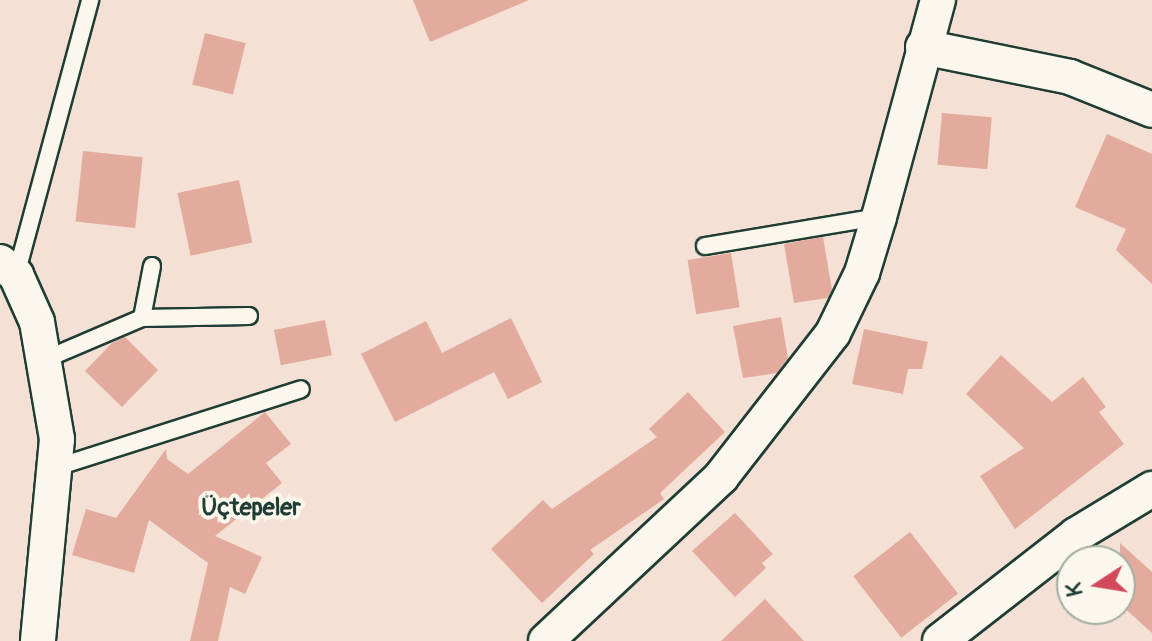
<!DOCTYPE html>
<html>
<head>
<meta charset="utf-8">
<style>
  body { margin:0 }
  #map { position:relative; width:1152px; height:641px; overflow:hidden; background:#f4e0d4; font-family:Pangolin,sans-serif }
  div>[style] { position:absolute }
  [style*='--x'] { left:calc(var(--x)*1px); top:calc(var(--y)*1px); width:calc(var(--w)*1px); rotate:calc(var(--a)*1deg) }
  .building>* { inset:0; background:#e3ab9d; transform-origin:0 0 }
  .roads { filter:drop-shadow(2px 0 #1f3d34) drop-shadow(-2px 0 #1f3d34) drop-shadow(0 2px #1f3d34) drop-shadow(0 -2px #1f3d34) }
  .lane>* { height:16px; margin:-8px; padding:0 8px; transform-origin:8px; border-radius:8px; background:#fbf7ec }
  .street>* { height:34px; margin:-17px; padding:0 17px; transform-origin:17px; border-radius:17px; background:#fbf7ec }
  span { translate:-50% -50%; white-space:nowrap; text-align:center; line-height:1.15; -webkit-text-stroke:8px #fbf7ec; paint-order:stroke }
  .neighbourhood-label { font-size:24px; color:#1f3d34; font-weight:700 }
  .north { position:absolute; left:1056px; top:545px; width:80px; height:80px; box-sizing:border-box; background:#fbf7ec; border:2px solid #a3ada2; border-radius:50%; rotate:258deg; font-size:22px; font-weight:700; line-height:32px; text-align:center; color:#1f3d34 }
  .north::after { content:''; display:block; margin:auto; width:28px; height:36px; background:#d1495b; clip-path:polygon(50% 0,100% 100%,50% 72%,0 100%) }
</style>
</head>
<body>
<div id="map">
  <div class="building">
    <i style="clip-path:polygon(413px 0,529px 0,430px 42px)"></i>
    <i style="left:205px;top:33px;width:42px;height:53px;rotate:14deg"></i>
    <i style="left:942px;top:113px;width:50px;height:52px;rotate:5deg"></i>
    <i style="clip-path:polygon(1107px 134px,1152px 154px,1152px 284px,1116px 250px,1126px 229px,1075px 207px)"></i>
    <i style="left:83px;top:151px;width:60px;height:71px;rotate:6deg"></i>
    <i style="left:239px;top:180px;width:64px;height:63px;rotate:78deg"></i>
    <i style="clip-path:polygon(823px 237px,832px 290px,828px 298px,794px 303px,784px 244px)"></i>
    <i style="left:731px;top:253px;width:55px;height:44px;rotate:81deg"></i>
    <i style="clip-path:polygon(781px 317px,788px 358px,777px 373px,743px 378px,733px 326px)"></i>
    <i style="clip-path:polygon(511px 318px,542px 382px,508px 399px,494px 372px,395px 422px,361px 354px,426px 321px,442px 353px)"></i>
    <i style="left:325px;top:320px;width:36px;height:52px;rotate:79deg"></i>
    <i style="clip-path:polygon(864px 329px,928px 342px,922px 369px,908px 369px,903px 394px,852px 384px)"></i>
    <i style="clip-path:polygon(125px 337px,158px 370px,122px 407px,85px 371px,112px 343px)"></i>
    <i style="clip-path:polygon(1001px 355px,1052px 402px,1083px 377px,1106px 407px,1099px 412px,1124px 444px,1015px 529px,980px 476px,1024px 448px,966px 394px)"></i>
    <i style="clip-path:polygon(688px 392px,725px 432px,660px 493px,664px 499px,590px 550px,594px 554px,542px 603px,491px 549px,543px 500px,552px 509px,657px 437px,649px 429px)"></i>
    <i style="clip-path:polygon(265px 412px,291px 444px,266px 463px,282px 483px,215px 536px,262px 557px,245px 594px,230px 587px,218px 641px,190px 641px,208px 563px,149px 520px,134px 573px,72px 555px,86px 509px,116px 518px,166px 449px,167px 459px,188px 474px)"></i>
    <i style="clip-path:polygon(735px 513px,773px 554px,762px 563px,766px 568px,735px 597px,692px 551px)"></i>
    <i style="left:910px;top:532px;width:78px;height:72px;rotate:52deg"></i>
    <i style="clip-path:polygon(1120px 543px,1152px 572px,1152px 633px,1120px 604px)"></i>
    <i style="clip-path:polygon(765px 599px,804px 641px,721px 641px)"></i>
  </div>
  <div class="roads">
    <div class="lane">
      <i style="--x:705;--y:246;--w:176;--a:-9.5"></i>
      <i style="--x:16;--y:275;--w:285;--a:-74.9"></i>
      <i style="--x:142;--y:318;--w:107;--a:-1.1"></i>
      <i style="--x:46;--y:359;--w:104;--a:-23.1"></i>
      <i style="--x:142;--y:318;--w:53;--a:-79.1"></i>
      <i style="--x:54;--y:468;--w:259;--a:-17.7"></i>
    </div>
    <div class="street">
      <i style="--x:923;--y:47;--w:150;--a:11.5"></i>
      <i style="--x:1070;--y:77;--w:88;--a:21.9"></i>
      <i style="--x:0;--y:262;--w:21;--a:39"></i>
      <i style="--x:16;--y:275;--w:51;--a:65.9"></i>
      <i style="--x:37;--y:322;--w:119;--a:80.3"></i>
      <i style="--x:57;--y:439;--w:203;--a:95.4"></i>
      <i style="--x:546;--y:641;--w:240;--a:-43.1"></i>
      <i style="--x:721;--y:477;--w:182;--a:-52.1"></i>
      <i style="--x:833;--y:333;--w:67;--a:-64.2"></i>
      <i style="--x:862;--y:273;--w:59;--a:-73.1"></i>
      <i style="--x:879;--y:217;--w:225;--a:-74.8"></i>
      <i style="--x:940;--y:641;--w:172;--a:-37.9"></i>
      <i style="--x:1076;--y:535;--w:89;--a:-31.2"></i>
    </div>
  </div>
  <div class="neighbourhood-label">
    <span style="left:251px;top:508px">Üçtepeler</span>
  </div>
  <div class="north">K</div>
</div>
</body>
</html>
